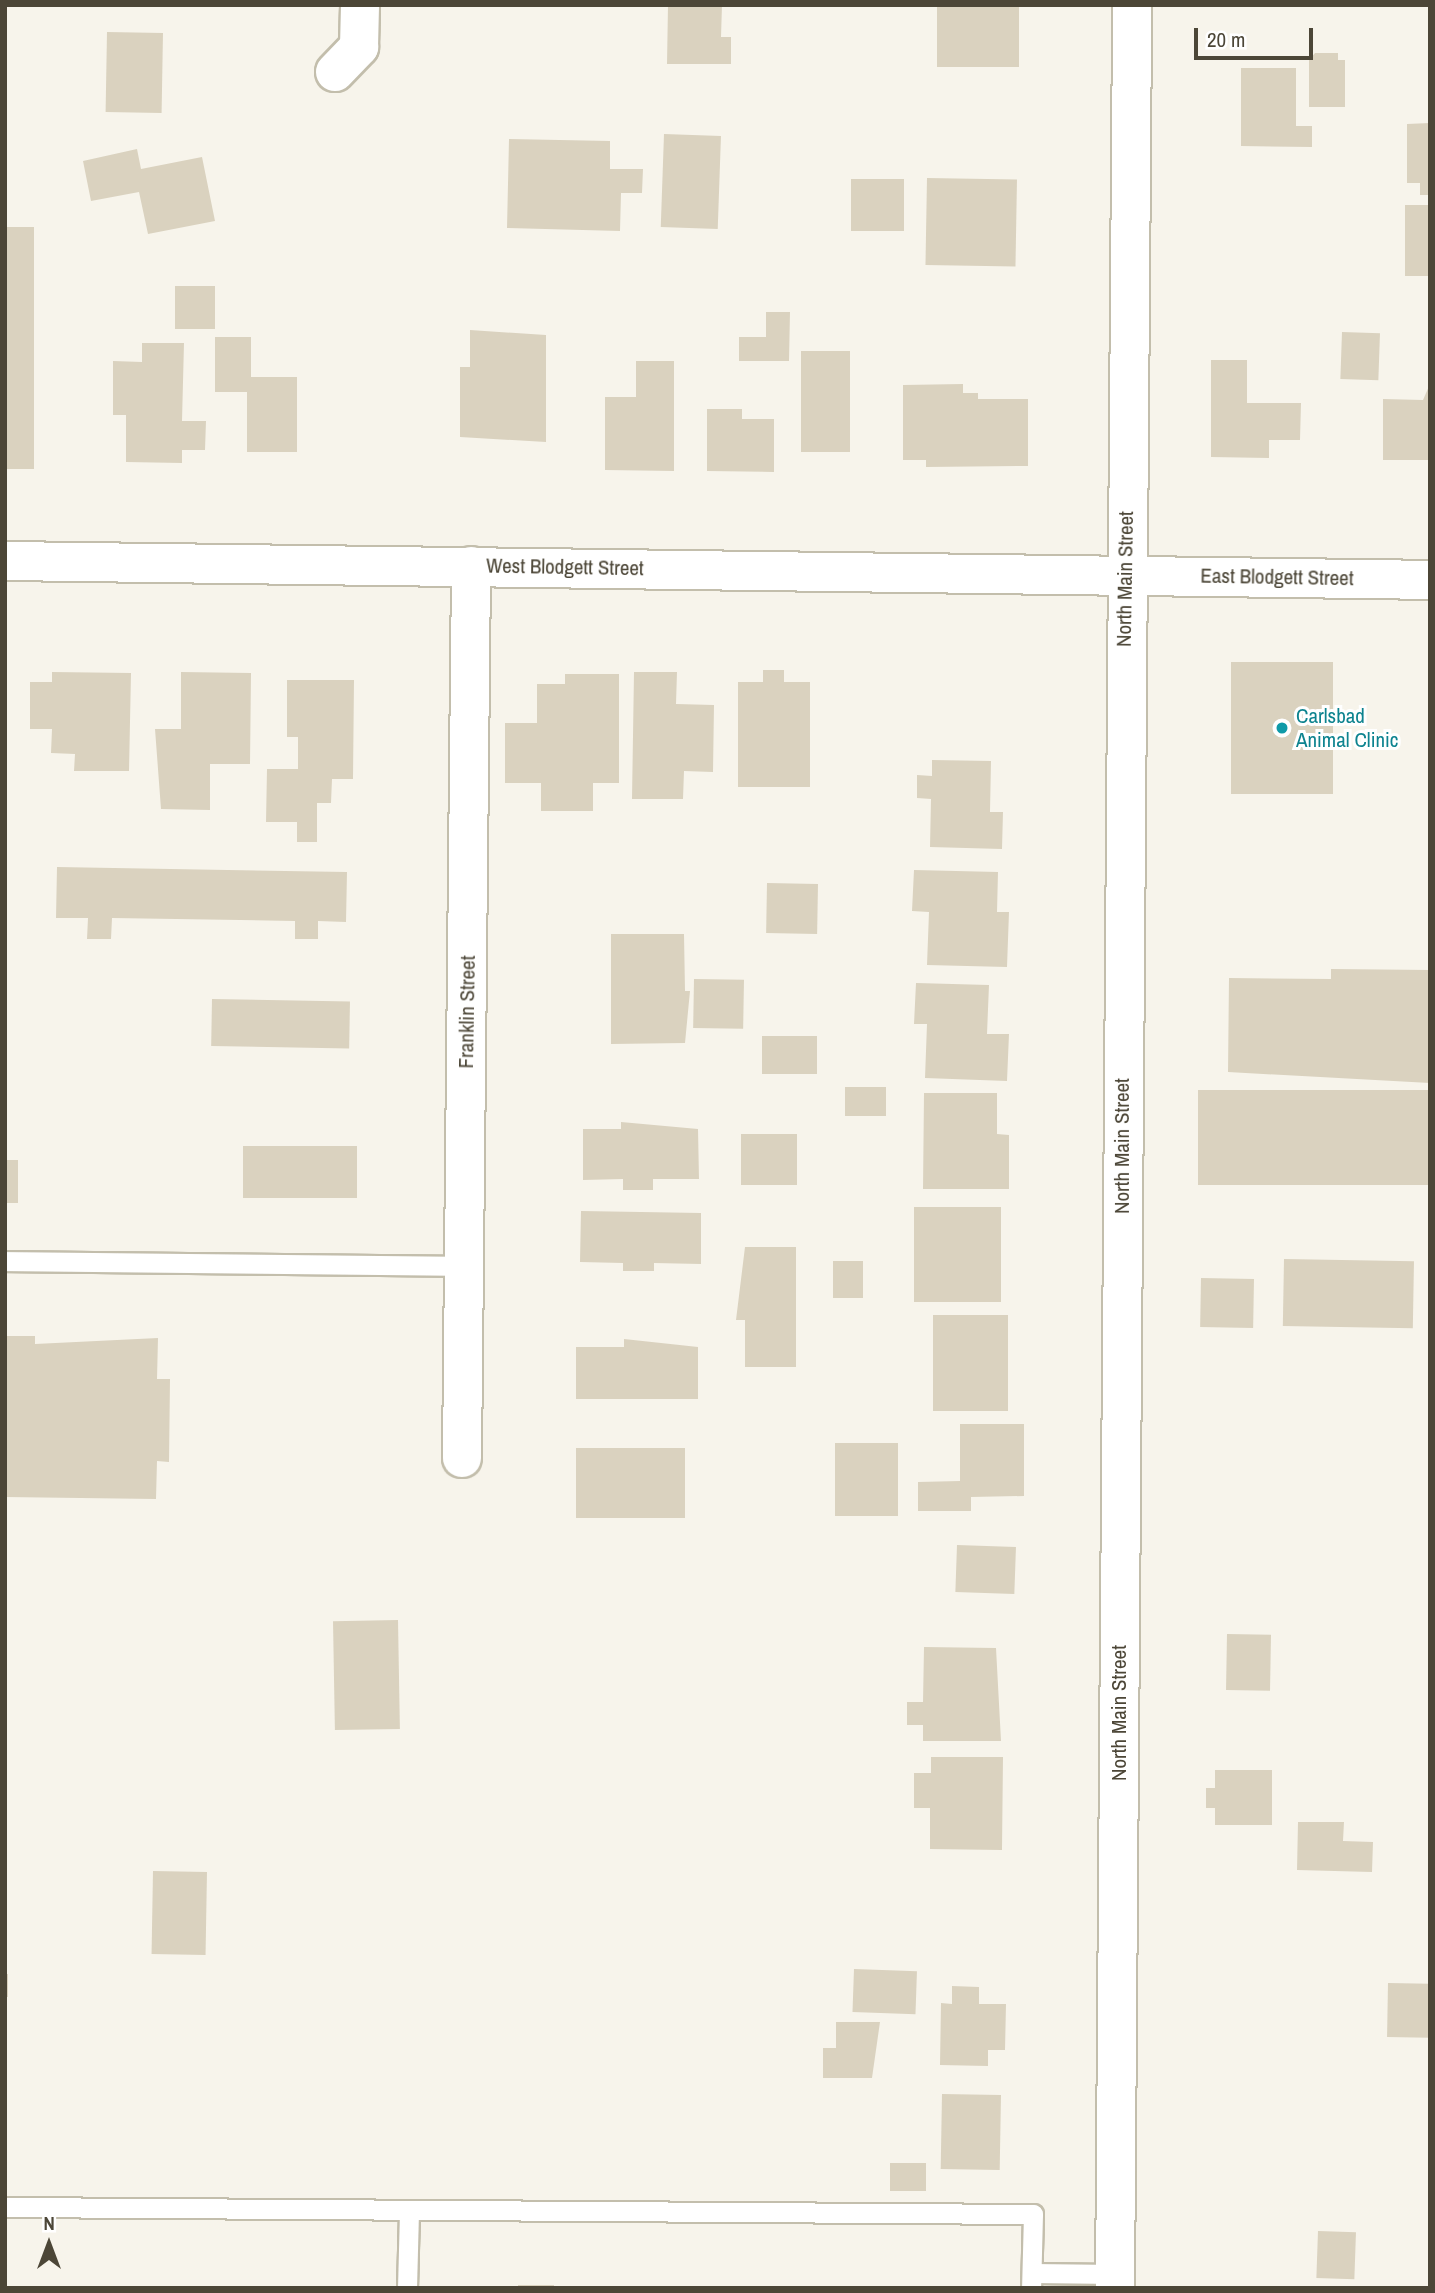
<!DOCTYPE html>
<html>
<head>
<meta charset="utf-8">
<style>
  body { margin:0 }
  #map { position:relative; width:1435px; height:2293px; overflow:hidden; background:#f7f4eb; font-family:"Archivo Narrow",sans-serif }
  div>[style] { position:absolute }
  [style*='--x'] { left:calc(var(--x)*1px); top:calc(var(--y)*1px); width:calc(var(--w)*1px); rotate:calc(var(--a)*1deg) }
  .building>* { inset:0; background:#dad2bf; transform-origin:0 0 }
  .roads { filter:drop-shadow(2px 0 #c3beac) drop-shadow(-2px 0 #c3beac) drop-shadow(0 2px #c3beac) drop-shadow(0 -2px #c3beac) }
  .service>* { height:19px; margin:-9.5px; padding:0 9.5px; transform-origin:9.5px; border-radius:9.5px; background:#fff }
  .minor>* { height:38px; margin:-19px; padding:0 19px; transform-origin:19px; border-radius:19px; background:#fff }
  .dots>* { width:19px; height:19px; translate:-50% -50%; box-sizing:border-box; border:4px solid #fff; border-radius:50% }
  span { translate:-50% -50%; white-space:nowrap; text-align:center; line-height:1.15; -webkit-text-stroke:6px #fff; paint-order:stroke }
  .street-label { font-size:21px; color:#4c4637 }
  .culture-label { font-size:21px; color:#0d838f }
  .left { translate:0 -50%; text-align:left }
  .frame { position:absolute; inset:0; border:7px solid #4c4637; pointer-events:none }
  .north { position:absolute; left:14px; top:2209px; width:70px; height:70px; -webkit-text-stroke:5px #fff; paint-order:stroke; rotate:0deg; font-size:19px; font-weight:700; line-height:28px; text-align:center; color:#4c4637 }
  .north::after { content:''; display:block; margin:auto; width:24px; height:32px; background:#4c4637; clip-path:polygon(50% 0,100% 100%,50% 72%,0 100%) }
  .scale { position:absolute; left:1194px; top:28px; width:119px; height:32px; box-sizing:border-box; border:4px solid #4c4637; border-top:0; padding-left:9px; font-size:21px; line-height:24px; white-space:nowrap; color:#4c4637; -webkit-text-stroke:5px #fff; paint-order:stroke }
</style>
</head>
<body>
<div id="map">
  <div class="building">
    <i style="clip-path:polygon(668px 5px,722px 5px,721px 37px,731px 37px,731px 64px,667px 64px)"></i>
    <i style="left:937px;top:5px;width:82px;height:62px"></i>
    <i style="left:107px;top:32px;width:56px;height:80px;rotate:1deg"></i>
    <i style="clip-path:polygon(1315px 53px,1338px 53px,1338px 60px,1345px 60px,1345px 107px,1309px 107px,1309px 60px)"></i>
    <i style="clip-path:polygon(1241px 68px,1296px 68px,1296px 126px,1312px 126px,1312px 147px,1241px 146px)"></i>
    <i style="clip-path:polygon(1430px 123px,1430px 195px,1420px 195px,1420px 183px,1407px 183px,1407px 124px)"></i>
    <i style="left:664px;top:134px;width:57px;height:93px;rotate:2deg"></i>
    <i style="clip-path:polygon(509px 139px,610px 141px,610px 169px,643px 169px,642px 193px,621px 193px,620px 231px,507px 228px)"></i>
    <i style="clip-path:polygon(137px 149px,141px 169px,202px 157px,215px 221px,148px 234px,139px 192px,91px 201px,83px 161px)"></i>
    <i style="left:927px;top:178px;width:90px;height:87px;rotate:1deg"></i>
    <i style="left:851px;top:179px;width:53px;height:52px"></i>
    <i style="left:1405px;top:205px;width:25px;height:71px"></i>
    <i style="left:5px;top:227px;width:29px;height:242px"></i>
    <i style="left:175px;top:286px;width:40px;height:43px"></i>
    <i style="clip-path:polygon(766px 312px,790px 312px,789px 361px,739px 361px,739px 337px,766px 337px)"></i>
    <i style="clip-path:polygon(470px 330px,546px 335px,546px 442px,460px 437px,460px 367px,470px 367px)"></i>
    <i style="left:1342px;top:332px;width:38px;height:47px;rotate:2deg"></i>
    <i style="clip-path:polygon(215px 337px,251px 337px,251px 377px,297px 377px,297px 452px,247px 452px,247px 392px,215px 392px)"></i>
    <i style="clip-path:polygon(142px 343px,184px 343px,182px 421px,206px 421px,205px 450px,182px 450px,182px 463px,126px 462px,126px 415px,113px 415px,113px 361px,142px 362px)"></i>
    <i style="left:801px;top:351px;width:49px;height:101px"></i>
    <i style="clip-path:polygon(1211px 360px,1247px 360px,1247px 403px,1301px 403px,1300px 440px,1269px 440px,1269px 458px,1211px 457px)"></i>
    <i style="clip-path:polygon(636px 361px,674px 361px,674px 471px,605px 470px,605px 397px,636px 397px)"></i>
    <i style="clip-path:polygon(963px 384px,963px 393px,978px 393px,978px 399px,1028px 399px,1028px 466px,926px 467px,926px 460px,903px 460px,903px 385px)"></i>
    <i style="clip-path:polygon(1430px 384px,1430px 460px,1383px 460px,1383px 399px,1423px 400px)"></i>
    <i style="clip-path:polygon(707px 409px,742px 409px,742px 419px,774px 419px,774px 472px,707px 471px)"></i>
    <i style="left:1333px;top:662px;width:132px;height:102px;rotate:90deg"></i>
    <i style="clip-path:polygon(763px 670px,784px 670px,784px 682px,810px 682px,810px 787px,738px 787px,738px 682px,763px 682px)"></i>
    <i style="clip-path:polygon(52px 672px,131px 673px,129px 771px,74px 771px,75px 754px,51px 753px,52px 729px,30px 729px,30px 682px,52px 682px)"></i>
    <i style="clip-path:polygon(181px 672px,251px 673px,250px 764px,210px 764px,210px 810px,161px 809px,155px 729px,181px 729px)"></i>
    <i style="clip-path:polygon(634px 672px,677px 672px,676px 704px,714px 705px,713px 772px,684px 771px,683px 799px,632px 799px)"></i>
    <i style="clip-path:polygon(565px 674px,619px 674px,619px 783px,593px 783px,593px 811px,541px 811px,541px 783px,505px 783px,505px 723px,537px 723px,537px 684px,565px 684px)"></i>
    <i style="clip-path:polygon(287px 680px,354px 680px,353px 779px,332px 779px,331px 803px,317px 803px,317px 842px,297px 842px,297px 822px,266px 822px,267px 769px,298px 769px,298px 737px,287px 737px)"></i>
    <i style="clip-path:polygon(932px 760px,991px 761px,990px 812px,1003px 812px,1002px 849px,930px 847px,931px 799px,917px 798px,917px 775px,932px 776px)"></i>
    <i style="clip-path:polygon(57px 867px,347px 872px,346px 922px,318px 921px,318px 939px,295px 939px,295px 921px,112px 918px,111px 939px,87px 939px,88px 918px,56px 918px)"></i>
    <i style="clip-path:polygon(914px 870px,998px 872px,997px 912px,1009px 912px,1007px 967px,927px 965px,929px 912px,912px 911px)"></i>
    <i style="left:767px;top:883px;width:51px;height:50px;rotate:1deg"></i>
    <i style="clip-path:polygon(611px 934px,684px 934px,685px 991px,690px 991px,685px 1043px,611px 1044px)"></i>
    <i style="clip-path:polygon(1331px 969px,1430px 970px,1430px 1083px,1228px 1072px,1229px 978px,1331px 979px)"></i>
    <i style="left:694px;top:979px;width:50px;height:49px;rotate:1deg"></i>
    <i style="clip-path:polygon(916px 983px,989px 985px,987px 1034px,1009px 1034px,1007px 1081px,925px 1078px,927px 1024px,914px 1024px)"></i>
    <i style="left:212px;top:999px;width:138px;height:47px;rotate:1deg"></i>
    <i style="left:762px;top:1036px;width:55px;height:38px"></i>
    <i style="left:886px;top:1087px;width:29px;height:41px;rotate:90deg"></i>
    <i style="left:1198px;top:1090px;width:232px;height:95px"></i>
    <i style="clip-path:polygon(924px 1093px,997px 1093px,997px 1134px,1009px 1135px,1009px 1189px,923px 1189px)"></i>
    <i style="clip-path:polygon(621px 1122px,698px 1129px,699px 1179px,653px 1179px,653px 1190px,623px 1190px,623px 1179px,583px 1180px,583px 1129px,621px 1129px)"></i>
    <i style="left:741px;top:1134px;width:56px;height:51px"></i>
    <i style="left:243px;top:1146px;width:114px;height:52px"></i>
    <i style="left:5px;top:1160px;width:13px;height:43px"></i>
    <i style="left:914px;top:1207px;width:87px;height:95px"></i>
    <i style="clip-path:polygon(581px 1211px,701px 1213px,701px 1264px,654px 1263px,654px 1271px,623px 1271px,623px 1263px,580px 1262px)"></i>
    <i style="clip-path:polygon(745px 1247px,796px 1247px,796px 1367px,745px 1367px,745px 1320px,736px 1320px)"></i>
    <i style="left:1284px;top:1259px;width:130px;height:67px;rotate:1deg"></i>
    <i style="left:833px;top:1261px;width:30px;height:37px"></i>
    <i style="left:1201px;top:1278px;width:53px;height:49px;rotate:1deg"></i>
    <i style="left:933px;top:1315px;width:75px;height:96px"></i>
    <i style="clip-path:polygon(5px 1336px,35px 1336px,35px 1344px,158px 1338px,157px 1379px,170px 1379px,169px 1462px,157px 1461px,156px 1499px,5px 1497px)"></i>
    <i style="clip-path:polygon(624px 1339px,698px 1347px,698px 1399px,576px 1399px,576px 1347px,624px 1347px)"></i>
    <i style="clip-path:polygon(960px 1424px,1024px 1424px,1024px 1496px,971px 1497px,971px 1511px,918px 1511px,918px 1482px,960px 1481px)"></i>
    <i style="left:835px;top:1443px;width:63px;height:73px"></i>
    <i style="left:576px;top:1448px;width:109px;height:70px"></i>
    <i style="left:957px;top:1545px;width:59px;height:47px;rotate:2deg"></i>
    <i style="left:398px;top:1620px;width:109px;height:65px;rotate:89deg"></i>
    <i style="left:1227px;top:1634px;width:44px;height:56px;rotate:1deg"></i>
    <i style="clip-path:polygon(924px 1647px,996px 1648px,1001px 1741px,923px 1741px,923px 1725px,907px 1725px,907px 1702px,923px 1702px)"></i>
    <i style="clip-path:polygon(931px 1757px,1003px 1757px,1002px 1850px,930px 1849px,930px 1808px,914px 1808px,914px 1773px,931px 1773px)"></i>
    <i style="clip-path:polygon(1215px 1770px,1272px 1770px,1272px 1825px,1215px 1825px,1215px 1808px,1206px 1808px,1206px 1788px,1215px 1788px)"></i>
    <i style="clip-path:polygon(1298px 1822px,1344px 1822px,1343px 1841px,1373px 1842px,1372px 1872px,1297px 1870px)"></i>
    <i style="left:153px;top:1871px;width:54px;height:83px;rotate:1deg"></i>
    <i style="left:854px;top:1969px;width:63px;height:43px;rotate:2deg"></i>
    <i style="left:5px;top:1974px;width:3px;height:23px"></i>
    <i style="left:1388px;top:1983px;width:42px;height:54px;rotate:1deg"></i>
    <i style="clip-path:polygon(952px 1986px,979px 1987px,979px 2004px,1006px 2004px,1005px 2050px,988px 2050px,988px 2066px,940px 2065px,941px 2003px,952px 2004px)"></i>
    <i style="clip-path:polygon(836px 2022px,880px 2022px,872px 2078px,823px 2078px,823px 2048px,836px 2048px)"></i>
    <i style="left:942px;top:2094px;width:59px;height:75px;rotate:1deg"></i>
    <i style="left:890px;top:2163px;width:36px;height:28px"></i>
    <i style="left:1318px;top:2231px;width:38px;height:47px;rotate:2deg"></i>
    <i style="left:518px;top:2285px;width:36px;height:3px"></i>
  </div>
  <div class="roads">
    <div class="service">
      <i style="--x:5;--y:1261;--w:460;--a:0.6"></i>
      <i style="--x:5;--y:2207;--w:1028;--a:0.39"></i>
      <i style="--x:1033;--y:2214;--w:74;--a:91.5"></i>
      <i style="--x:1032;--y:2273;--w:84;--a:0.7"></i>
      <i style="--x:407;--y:2288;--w:74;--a:-88.5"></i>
    </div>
    <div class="minor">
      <i style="--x:335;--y:72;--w:35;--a:-46"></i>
      <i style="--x:359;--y:47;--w:42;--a:-88.6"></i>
      <i style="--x:5;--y:561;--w:1425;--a:0.76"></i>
      <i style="--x:462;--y:1458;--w:892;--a:-89.42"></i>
      <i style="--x:1115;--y:2288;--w:2283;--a:-89.57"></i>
    </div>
  </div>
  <div class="dots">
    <i style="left:1282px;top:728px;background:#0f9aa8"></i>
  </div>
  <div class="street-label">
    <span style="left:565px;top:567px;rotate:1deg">West Blodgett Street</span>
    <span style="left:1277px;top:577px;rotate:1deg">East Blodgett Street</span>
    <span style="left:1125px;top:579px;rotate:-89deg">North Main Street</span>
    <span style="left:467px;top:1012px;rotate:-89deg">Franklin Street</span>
    <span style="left:1122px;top:1146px;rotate:-90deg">North Main Street</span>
    <span style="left:1119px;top:1713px;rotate:-90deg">North Main Street</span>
  </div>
  <div class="culture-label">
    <span class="left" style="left:1296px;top:728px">Carlsbad<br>Animal Clinic</span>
  </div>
  <div class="frame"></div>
  <div class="north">N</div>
  <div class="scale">20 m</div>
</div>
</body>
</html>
